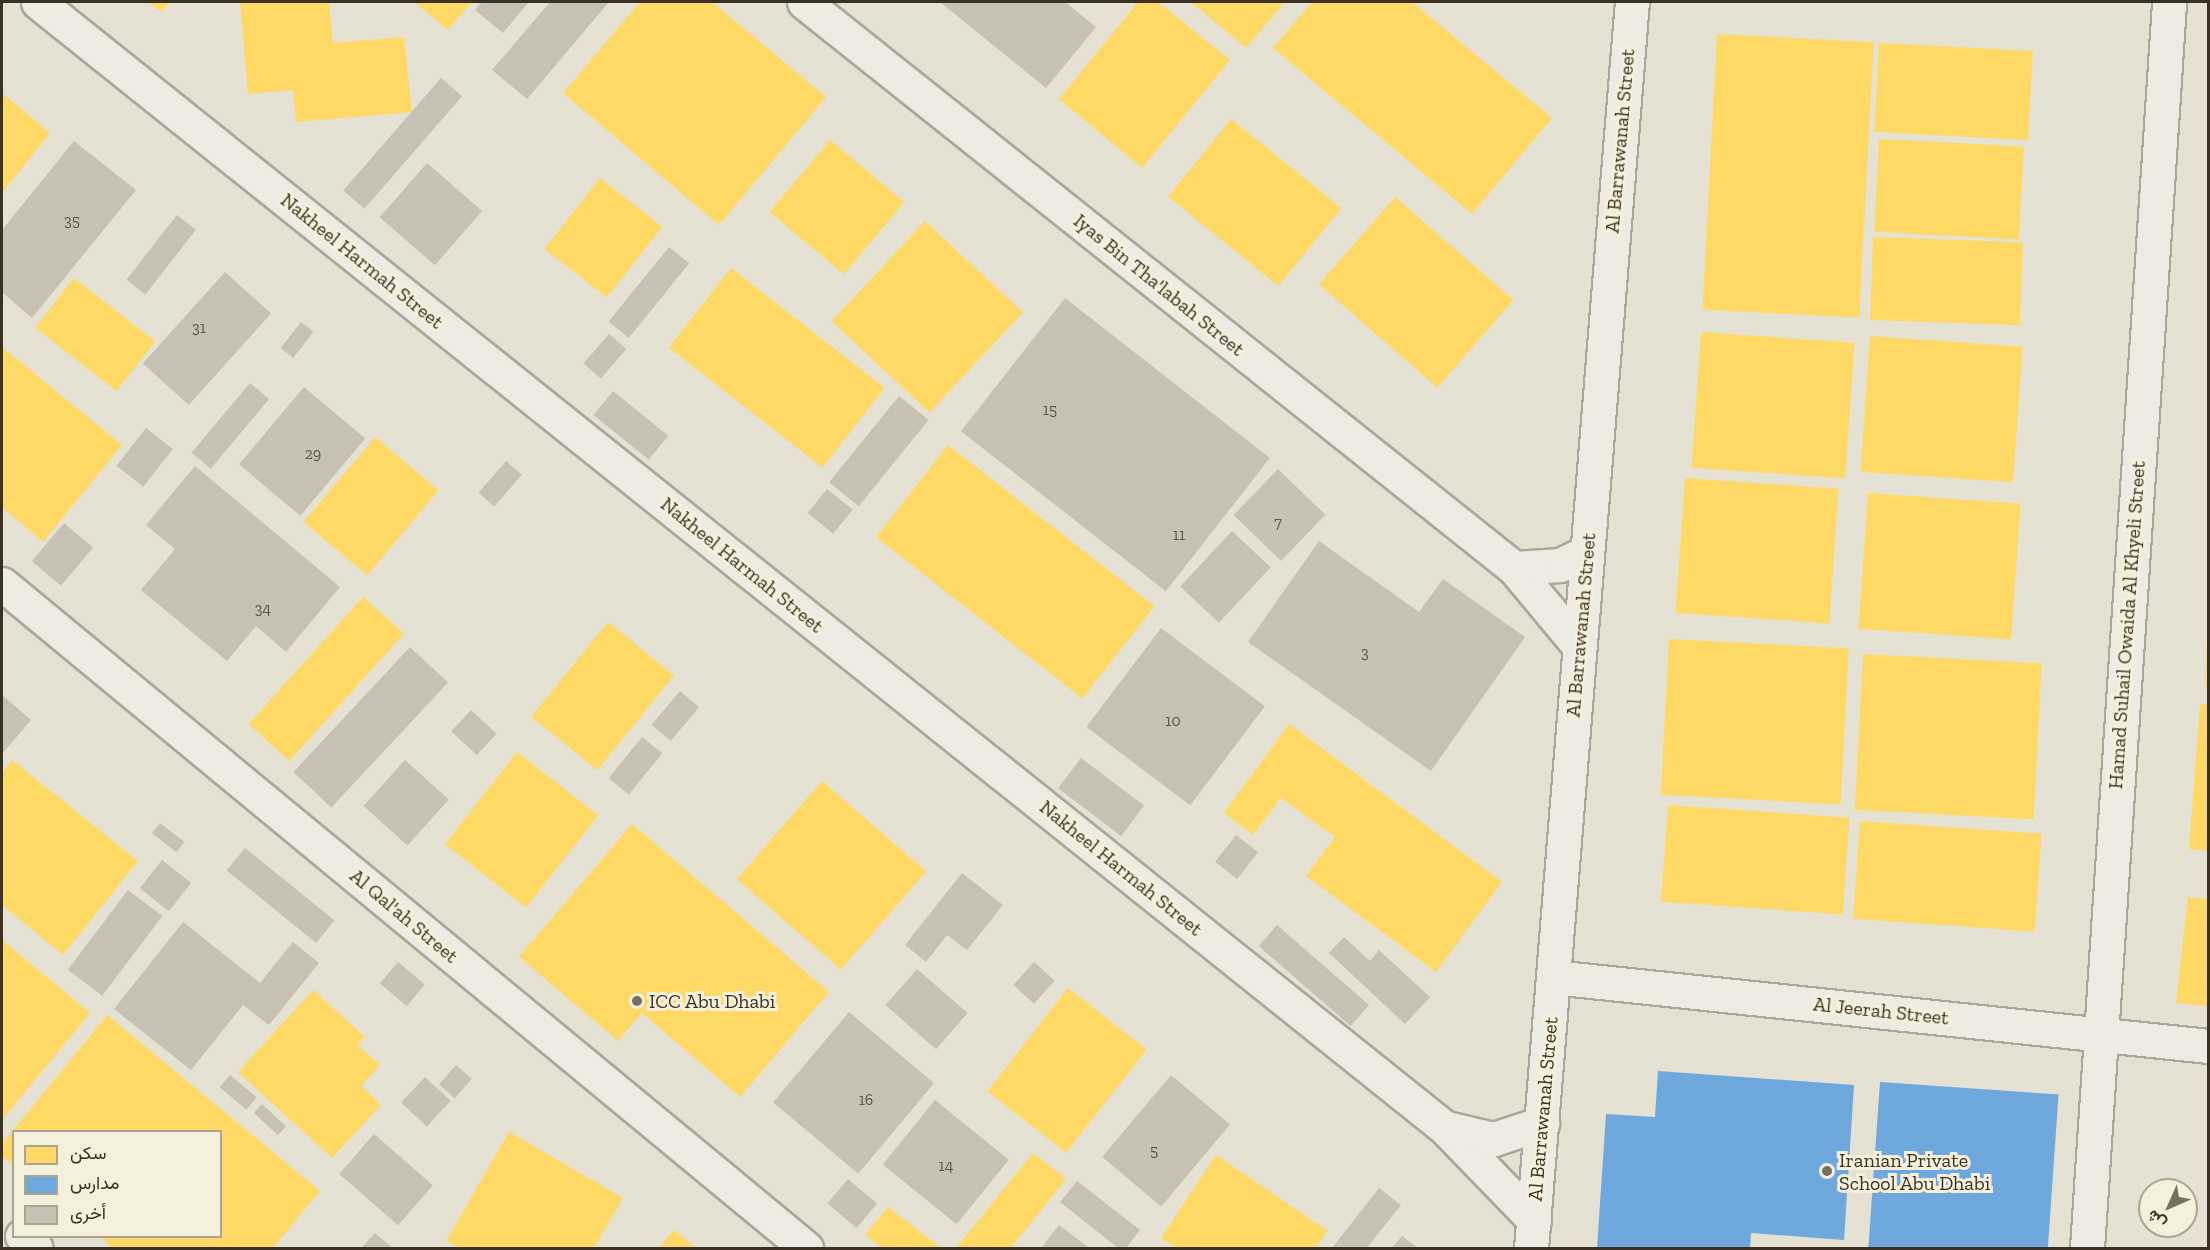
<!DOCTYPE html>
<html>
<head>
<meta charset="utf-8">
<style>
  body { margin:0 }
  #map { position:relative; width:2210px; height:1250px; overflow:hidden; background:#e5e2d3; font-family:"Zilla Slab",Vazirmatn,serif }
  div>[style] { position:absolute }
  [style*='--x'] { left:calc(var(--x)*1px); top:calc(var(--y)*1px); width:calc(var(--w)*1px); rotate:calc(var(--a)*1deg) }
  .homes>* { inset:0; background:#ffd966; transform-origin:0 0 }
  .schools>* { inset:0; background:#6fa8dc; transform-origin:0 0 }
  .building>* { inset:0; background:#c9c2b4; transform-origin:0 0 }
  .roads { filter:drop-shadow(2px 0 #aba79b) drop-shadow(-2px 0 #aba79b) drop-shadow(0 2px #aba79b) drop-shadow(0 -2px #aba79b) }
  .minor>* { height:33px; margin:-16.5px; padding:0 16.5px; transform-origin:16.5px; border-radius:16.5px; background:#eeebe3 }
  .dots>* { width:16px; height:16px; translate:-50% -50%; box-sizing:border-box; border:3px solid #f4f0db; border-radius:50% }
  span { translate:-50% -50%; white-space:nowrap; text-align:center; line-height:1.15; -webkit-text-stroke:6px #f4f0db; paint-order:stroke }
  .number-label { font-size:16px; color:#5e5546 }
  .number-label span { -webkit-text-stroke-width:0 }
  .street-label { font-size:20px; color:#3b3122 }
  .poi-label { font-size:20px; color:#3b3122 }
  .left { translate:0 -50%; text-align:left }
  .frame { position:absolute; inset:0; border:3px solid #3b3122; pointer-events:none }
  .legend { position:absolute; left:12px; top:1130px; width:210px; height:108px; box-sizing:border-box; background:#f4f0db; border:2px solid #aaa491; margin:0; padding:8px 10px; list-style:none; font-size:18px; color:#3b3122 }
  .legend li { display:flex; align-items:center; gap:12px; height:30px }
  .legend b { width:30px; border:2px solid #aaa491 }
  .north { position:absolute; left:2138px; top:1178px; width:60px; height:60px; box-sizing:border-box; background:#f4f0db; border:2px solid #aaa491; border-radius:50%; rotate:225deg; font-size:16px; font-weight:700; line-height:24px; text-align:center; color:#3b3122 }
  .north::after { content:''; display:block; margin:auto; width:21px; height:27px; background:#766f60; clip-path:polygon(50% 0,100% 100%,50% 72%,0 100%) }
</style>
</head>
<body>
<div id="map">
  <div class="homes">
    <i style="clip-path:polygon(148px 2px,170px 2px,161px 12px)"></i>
    <i style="clip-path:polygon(240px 2px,329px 2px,333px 43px,404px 37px,412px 112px,296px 122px,293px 90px,248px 94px)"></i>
    <i style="clip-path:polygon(414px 2px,472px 2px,448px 30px)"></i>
    <i style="clip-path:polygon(640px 2px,712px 2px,826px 97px,719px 225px,563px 93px)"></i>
    <i style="clip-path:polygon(1138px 2px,1158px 2px,1230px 60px,1142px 168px,1059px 99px)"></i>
    <i style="clip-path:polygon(1191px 2px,1285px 2px,1246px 48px)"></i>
    <i style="clip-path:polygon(1312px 2px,1412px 2px,1552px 118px,1472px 214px,1273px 48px)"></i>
    <i style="left:1717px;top:34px;width:157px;height:276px;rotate:3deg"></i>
    <i style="left:1879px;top:43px;width:154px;height:89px;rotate:3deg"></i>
    <i style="clip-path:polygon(2px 93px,50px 133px,2px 193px)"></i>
    <i style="left:1231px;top:119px;width:142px;height:100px;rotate:39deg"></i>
    <i style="left:1879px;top:139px;width:145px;height:93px;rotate:3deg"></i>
    <i style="left:830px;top:140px;width:97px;height:94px;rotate:40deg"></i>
    <i style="left:600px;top:178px;width:79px;height:90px;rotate:38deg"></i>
    <i style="left:1395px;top:197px;width:157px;height:116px;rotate:41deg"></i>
    <i style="left:925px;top:221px;width:134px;height:137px;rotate:43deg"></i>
    <i style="left:1873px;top:237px;width:150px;height:83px;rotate:2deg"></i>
    <i style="left:731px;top:268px;width:195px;height:101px;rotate:38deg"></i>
    <i style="left:74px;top:278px;width:103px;height:63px;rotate:38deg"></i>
    <i style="left:1701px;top:332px;width:154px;height:136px;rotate:4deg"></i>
    <i style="left:1870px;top:336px;width:153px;height:136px;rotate:4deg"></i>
    <i style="clip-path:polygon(2px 347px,122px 445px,43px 542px,2px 507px)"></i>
    <i style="left:375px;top:437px;width:83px;height:111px;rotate:40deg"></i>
    <i style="left:948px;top:445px;width:262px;height:117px;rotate:38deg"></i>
    <i style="left:1685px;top:478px;width:154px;height:135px;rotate:4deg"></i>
    <i style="left:1868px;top:493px;width:153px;height:136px;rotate:4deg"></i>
    <i style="left:363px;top:597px;width:55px;height:171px;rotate:42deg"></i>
    <i style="left:608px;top:622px;width:85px;height:122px;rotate:39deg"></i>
    <i style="clip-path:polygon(2207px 637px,2208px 637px,2208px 686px,2205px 686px)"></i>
    <i style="left:1669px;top:639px;width:180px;height:156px;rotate:3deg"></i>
    <i style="left:1863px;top:654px;width:179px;height:156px;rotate:3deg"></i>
    <i style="clip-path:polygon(2200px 704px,2208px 705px,2208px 851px,2189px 849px)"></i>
    <i style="clip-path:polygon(1289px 724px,1502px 882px,1436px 972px,1306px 876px,1335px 837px,1281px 798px,1253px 835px,1224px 813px)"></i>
    <i style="left:517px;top:752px;width:103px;height:117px;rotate:38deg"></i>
    <i style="clip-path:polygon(12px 760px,138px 861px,63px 955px,2px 905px,2px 773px)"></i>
    <i style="left:822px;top:781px;width:138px;height:130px;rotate:41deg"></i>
    <i style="left:1668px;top:805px;width:182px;height:97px;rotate:4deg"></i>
    <i style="left:1860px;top:821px;width:182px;height:98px;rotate:4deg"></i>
    <i style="clip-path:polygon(632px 824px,829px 992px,740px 1097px,642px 1013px,618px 1041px,519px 957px)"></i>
    <i style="clip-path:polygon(2188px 897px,2208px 899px,2208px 1006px,2176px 1003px)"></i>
    <i style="clip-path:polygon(2px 940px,90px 1013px,2px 1120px)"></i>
    <i style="left:1068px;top:988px;width:100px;height:131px;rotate:38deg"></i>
    <i style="clip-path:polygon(313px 990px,365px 1037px,358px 1045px,380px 1065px,361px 1086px,381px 1105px,332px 1158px,238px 1072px)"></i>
    <i style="clip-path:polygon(107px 1015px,320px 1191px,273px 1248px,113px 1248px,99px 1236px,220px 1236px,220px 1132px,14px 1132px,14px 1166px,2px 1156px,2px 1144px)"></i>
    <i style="clip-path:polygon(509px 1132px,623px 1198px,594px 1248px,460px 1248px,446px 1241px)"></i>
    <i style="clip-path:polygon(1033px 1153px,1066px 1179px,1011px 1248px,956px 1248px)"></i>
    <i style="clip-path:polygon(1216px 1155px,1328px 1231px,1316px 1248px,1176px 1248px,1161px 1238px)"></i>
    <i style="clip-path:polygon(888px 1207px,941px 1248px,882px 1248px,865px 1235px)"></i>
    <i style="clip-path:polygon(674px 1230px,696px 1248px,659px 1248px)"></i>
  </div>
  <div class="schools">
    <i style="clip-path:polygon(1658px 1071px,1854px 1085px,1844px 1240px,1751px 1233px,1750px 1248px,1597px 1248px,1606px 1114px,1655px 1117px)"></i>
    <i style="left:1880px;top:1082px;width:179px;height:166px;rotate:4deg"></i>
  </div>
  <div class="building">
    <i style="clip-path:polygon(482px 2px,529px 2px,503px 33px,475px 10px)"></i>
    <i style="clip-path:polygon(550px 2px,609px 2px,527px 99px,492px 70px)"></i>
    <i style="clip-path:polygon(940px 2px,1065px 2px,1096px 27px,1046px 88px)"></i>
    <i style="left:441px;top:78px;width:28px;height:149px;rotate:41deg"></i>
    <i style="clip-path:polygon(74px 141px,136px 190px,32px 318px,2px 292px,2px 230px)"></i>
    <i style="left:427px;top:163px;width:73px;height:72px;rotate:41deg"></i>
    <i style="left:177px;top:215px;width:24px;height:82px;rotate:38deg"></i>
    <i style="left:669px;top:247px;width:26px;height:96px;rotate:39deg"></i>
    <i style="left:225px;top:272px;width:62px;height:123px;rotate:42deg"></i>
    <i style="left:1065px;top:298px;width:260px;height:169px;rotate:38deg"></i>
    <i style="left:301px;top:322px;width:16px;height:33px;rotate:38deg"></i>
    <i style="left:609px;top:334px;width:23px;height:39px;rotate:41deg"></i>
    <i style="left:250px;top:383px;width:25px;height:91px;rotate:40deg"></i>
    <i style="left:304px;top:387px;width:80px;height:101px;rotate:40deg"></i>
    <i style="left:613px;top:391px;width:71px;height:31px;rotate:39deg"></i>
    <i style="left:899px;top:396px;width:38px;height:111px;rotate:39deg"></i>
    <i style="left:146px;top:428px;width:34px;height:48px;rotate:38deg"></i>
    <i style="left:506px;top:461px;width:21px;height:42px;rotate:41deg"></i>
    <i style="clip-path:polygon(195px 466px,340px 587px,286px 652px,256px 626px,227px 661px,141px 590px,175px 549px,146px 525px)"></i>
    <i style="left:1278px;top:469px;width:66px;height:64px;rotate:44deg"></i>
    <i style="left:827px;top:489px;width:33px;height:31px;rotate:39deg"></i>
    <i style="left:64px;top:523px;width:38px;height:50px;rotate:40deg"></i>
    <i style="left:1232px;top:531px;width:53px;height:76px;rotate:43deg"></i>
    <i style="clip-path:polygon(1319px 541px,1419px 612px,1443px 579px,1525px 637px,1431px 771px,1248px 642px)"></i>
    <i style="left:1161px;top:628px;width:130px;height:124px;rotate:37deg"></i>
    <i style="left:410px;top:647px;width:52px;height:171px;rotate:43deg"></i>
    <i style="left:680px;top:691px;width:25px;height:44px;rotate:40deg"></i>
    <i style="clip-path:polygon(2px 695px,31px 720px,2px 754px)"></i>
    <i style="left:471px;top:710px;width:35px;height:29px;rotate:43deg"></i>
    <i style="left:642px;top:737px;width:26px;height:53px;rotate:39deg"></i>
    <i style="left:1081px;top:758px;width:79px;height:38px;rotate:37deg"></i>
    <i style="left:405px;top:760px;width:59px;height:62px;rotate:42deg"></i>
    <i style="left:160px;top:823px;width:31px;height:13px;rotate:38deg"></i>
    <i style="left:1236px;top:835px;width:28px;height:34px;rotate:38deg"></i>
    <i style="left:245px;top:848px;width:115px;height:29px;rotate:39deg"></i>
    <i style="left:162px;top:860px;width:37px;height:36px;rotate:38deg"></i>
    <i style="clip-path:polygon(962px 873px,1003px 905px,967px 950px,947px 935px,926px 962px,905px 945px)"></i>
    <i style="left:128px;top:890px;width:43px;height:100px;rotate:37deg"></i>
    <i style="clip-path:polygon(183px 922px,260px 983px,293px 942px,319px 963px,269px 1025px,243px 1005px,191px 1070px,114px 1009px)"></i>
    <i style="left:1277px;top:925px;width:122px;height:28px;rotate:41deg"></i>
    <i style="clip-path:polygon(1344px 937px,1370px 961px,1379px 950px,1430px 997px,1405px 1024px,1329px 953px)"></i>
    <i style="left:398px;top:962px;width:35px;height:28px;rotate:40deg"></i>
    <i style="left:1034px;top:962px;width:28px;height:31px;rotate:42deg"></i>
    <i style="left:917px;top:969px;width:67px;height:48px;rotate:41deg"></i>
    <i style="left:849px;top:1012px;width:111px;height:118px;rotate:40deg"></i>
    <i style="left:456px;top:1065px;width:21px;height:26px;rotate:41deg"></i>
    <i style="left:230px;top:1075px;width:35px;height:16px;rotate:40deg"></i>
    <i style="left:1171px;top:1075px;width:77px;height:107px;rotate:40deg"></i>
    <i style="left:425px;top:1077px;width:35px;height:35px;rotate:43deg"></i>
    <i style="left:935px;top:1100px;width:95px;height:83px;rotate:39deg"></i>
    <i style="left:262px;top:1104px;width:33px;height:12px;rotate:43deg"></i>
    <i style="left:374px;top:1134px;width:78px;height:53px;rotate:41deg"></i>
    <i style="left:848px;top:1179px;width:38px;height:32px;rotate:40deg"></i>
    <i style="clip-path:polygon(1077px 1181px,1140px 1230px,1126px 1248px,1118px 1248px,1060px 1202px)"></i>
    <i style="clip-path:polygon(1379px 1188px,1401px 1205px,1367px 1248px,1332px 1248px)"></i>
    <i style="clip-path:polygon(1059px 1225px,1089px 1248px,1041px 1248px)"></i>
    <i style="clip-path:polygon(375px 1233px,393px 1248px,361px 1248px)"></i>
    <i style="clip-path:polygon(1402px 1236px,1418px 1248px,1392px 1248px)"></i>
  </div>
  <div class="roads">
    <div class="minor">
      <i style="--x:38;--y:2;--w:1802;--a:38.67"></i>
      <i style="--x:1445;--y:1128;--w:128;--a:45.9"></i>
      <i style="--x:804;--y:2;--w:908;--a:38.56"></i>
      <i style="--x:1514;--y:568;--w:102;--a:50.2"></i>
      <i style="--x:1514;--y:568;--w:46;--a:-3.7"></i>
      <i style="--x:1560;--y:565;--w:30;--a:-26"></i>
      <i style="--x:2;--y:584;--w:1043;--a:39.55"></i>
      <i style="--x:1553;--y:977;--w:659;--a:6.01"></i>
      <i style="--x:1447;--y:1128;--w:48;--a:13.2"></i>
      <i style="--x:1494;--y:1139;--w:51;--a:-18.4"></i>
      <i style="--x:22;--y:1236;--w:18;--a:41"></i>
      <i style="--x:1531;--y:1248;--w:1250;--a:-85.37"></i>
      <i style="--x:2087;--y:1248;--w:1249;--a:-86.23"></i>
    </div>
  </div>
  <div class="dots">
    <i style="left:637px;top:1001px;background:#766f60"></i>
    <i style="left:1827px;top:1171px;background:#766f60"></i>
  </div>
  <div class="number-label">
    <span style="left:72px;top:221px">35</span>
    <span style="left:199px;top:328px">31</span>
    <span style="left:1050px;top:410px">15</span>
    <span style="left:313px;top:454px">29</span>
    <span style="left:1278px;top:523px">7</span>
    <span style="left:1179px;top:535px">11</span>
    <span style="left:263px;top:609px">34</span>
    <span style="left:1365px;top:653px">3</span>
    <span style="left:1173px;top:721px">10</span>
    <span style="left:866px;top:1100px">16</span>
    <span style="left:1154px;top:1151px">5</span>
    <span style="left:946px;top:1166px">14</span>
  </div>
  <div class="street-label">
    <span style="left:1620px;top:141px;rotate:-85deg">Al Barrawanah Street</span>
    <span style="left:362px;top:261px;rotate:39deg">Nakheel Harmah Street</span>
    <span style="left:1159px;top:285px;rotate:39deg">Iyas Bin Tha'labah Street</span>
    <span style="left:742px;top:565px;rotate:39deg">Nakheel Harmah Street</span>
    <span style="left:1581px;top:625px;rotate:-85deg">Al Barrawanah Street</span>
    <span style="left:2127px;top:625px;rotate:-86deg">Hamad Suhail Owaida Al Khyeli Street</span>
    <span style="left:1121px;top:868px;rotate:39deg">Nakheel Harmah Street</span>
    <span style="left:404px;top:916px;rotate:40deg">Al Qal'ah Street</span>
    <span style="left:1881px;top:1011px;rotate:6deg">Al Jeerah Street</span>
    <span style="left:1543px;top:1109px;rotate:-85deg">Al Barrawanah Street</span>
  </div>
  <div class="poi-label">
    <span class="left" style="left:649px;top:1001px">ICC Abu Dhabi</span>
    <span class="left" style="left:1839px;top:1172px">Iranian Private<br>School Abu Dhabi</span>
  </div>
  <div class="frame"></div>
  <ul class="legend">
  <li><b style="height:16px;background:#ffd966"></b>سكن</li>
  <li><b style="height:16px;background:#6fa8dc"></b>مدارس</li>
  <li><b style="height:16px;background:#c9c2b4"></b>أخرى</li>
  </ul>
  <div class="north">ش</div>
</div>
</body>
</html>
